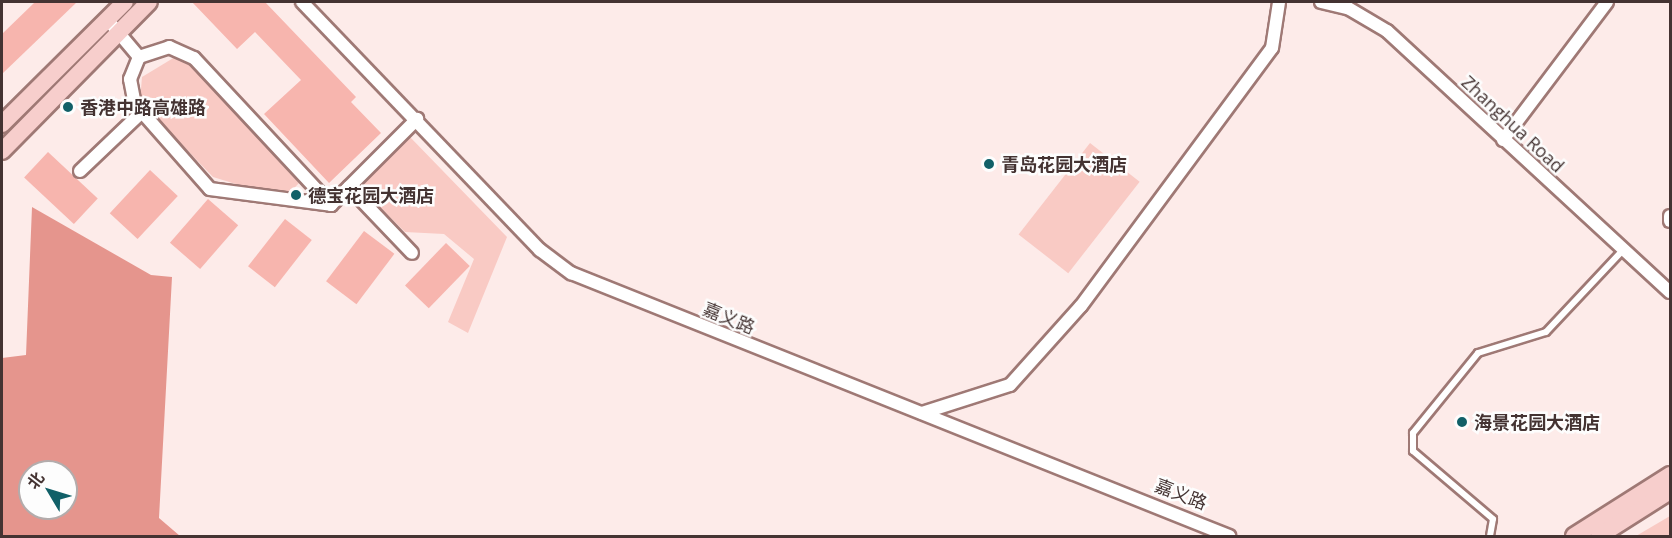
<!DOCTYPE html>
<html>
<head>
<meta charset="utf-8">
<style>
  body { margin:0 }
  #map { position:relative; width:1672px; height:538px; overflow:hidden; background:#fdebe9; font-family:"Open Sans","Noto Sans SC",sans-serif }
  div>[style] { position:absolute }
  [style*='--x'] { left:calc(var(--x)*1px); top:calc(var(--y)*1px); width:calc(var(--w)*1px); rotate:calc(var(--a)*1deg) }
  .green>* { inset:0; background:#f9cac4; transform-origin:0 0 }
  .forest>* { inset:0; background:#e5958d }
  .building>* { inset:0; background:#f7b5ae; transform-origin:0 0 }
  .roads { filter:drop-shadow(2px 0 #9f7975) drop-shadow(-2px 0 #9f7975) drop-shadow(0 2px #9f7975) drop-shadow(0 -2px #9f7975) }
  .lane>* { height:6px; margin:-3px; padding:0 3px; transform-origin:3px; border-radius:3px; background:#fff }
  .street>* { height:12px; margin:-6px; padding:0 6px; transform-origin:6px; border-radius:6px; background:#fff }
  .secondary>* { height:16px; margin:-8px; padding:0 8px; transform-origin:8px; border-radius:8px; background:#f7cecc }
  .dots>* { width:16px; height:16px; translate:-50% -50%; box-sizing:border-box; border:3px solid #fdfdfd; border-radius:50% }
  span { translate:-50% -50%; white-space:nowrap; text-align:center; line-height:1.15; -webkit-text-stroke:5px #fdfdfd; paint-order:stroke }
  .poi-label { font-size:18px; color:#443332; font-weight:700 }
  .left { translate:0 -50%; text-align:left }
  .street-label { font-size:18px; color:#443332 }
  .frame { position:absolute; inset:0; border:3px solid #443332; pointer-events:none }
  .north { position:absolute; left:18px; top:460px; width:60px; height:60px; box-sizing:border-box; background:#fdfdfd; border:2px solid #b3acac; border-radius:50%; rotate:308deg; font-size:16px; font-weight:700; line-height:24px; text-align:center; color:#443332 }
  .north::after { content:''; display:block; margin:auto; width:21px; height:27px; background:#116068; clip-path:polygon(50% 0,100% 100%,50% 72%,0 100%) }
</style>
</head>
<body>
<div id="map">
  <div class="green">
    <i style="clip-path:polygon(175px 57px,190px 63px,299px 183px,284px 199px,213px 177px,140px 101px,142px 77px)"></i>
    <i style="clip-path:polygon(410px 137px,507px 237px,468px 333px,448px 322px,474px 259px,444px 234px,405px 232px,359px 187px)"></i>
    <i style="left:1090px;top:143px;width:63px;height:116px;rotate:38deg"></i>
    <i style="clip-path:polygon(1670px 516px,1670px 536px,1636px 536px)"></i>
  </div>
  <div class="forest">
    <i style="clip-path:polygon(evenodd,32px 207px,151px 275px,172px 277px,159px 518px,180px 536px,2px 536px,2px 358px,26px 355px,32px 207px,30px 472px,66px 472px,66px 508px,30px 508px,30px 472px)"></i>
  </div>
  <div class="building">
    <i style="clip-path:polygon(35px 2px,77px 2px,2px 74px,2px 34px)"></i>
    <i style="clip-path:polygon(192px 2px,265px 2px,356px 97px,351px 102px,381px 133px,329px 183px,264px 114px,301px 80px,255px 32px,237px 49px)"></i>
    <i style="left:48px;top:152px;width:68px;height:35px;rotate:43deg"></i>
    <i style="left:150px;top:170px;width:38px;height:59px;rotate:43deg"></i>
    <i style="left:208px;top:199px;width:40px;height:58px;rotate:41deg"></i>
    <i style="left:285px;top:219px;width:34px;height:60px;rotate:38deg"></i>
    <i style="left:364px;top:231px;width:38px;height:63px;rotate:37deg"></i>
    <i style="left:446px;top:243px;width:33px;height:59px;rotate:44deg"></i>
  </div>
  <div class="roads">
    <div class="lane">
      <i style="--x:1490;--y:536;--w:17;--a:-80"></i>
      <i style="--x:1493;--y:519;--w:105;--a:-139.6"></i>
      <i style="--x:1413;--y:451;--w:18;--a:-90"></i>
      <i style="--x:1413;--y:433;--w:103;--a:-50.9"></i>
      <i style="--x:1478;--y:353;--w:71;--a:-17.2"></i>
      <i style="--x:1546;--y:332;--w:112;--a:-46.8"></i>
    </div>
    <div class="street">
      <i style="--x:302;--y:2;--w:344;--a:46.2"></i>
      <i style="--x:540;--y:250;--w:39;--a:37"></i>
      <i style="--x:571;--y:273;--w:709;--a:21.79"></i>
      <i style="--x:1321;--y:2;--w:28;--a:13"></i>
      <i style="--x:1348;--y:8;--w:45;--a:30.5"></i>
      <i style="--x:1387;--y:31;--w:385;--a:42.7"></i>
      <i style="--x:107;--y:19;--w:50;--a:49.9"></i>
      <i style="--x:139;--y:57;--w:24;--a:112"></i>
      <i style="--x:130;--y:79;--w:25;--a:79"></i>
      <i style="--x:135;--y:104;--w:113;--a:48.6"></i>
      <i style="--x:210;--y:189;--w:122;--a:7.5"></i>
      <i style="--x:331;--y:205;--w:122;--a:-45"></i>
      <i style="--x:139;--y:57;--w:32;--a:-18"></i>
      <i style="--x:169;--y:47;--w:27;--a:24"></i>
      <i style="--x:194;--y:58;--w:201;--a:47"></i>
      <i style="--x:1503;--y:140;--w:173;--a:-53"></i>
      <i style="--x:80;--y:171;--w:86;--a:-43.6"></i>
      <i style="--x:349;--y:187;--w:91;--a:46.3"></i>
      <i style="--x:1670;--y:216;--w:5;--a:90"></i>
      <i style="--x:922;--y:413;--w:92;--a:-17.7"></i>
      <i style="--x:1010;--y:385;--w:106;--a:-48.1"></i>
      <i style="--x:1081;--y:306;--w:321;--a:-53.5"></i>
      <i style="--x:1272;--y:48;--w:47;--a:-81.3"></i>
    </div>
    <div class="secondary">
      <i style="--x:2;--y:124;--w:173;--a:-44.8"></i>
      <i style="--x:2;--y:151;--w:209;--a:-45.4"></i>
      <i style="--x:1574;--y:536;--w:114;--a:-32.4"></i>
      <i style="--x:1599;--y:536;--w:84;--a:-32.4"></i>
    </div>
  </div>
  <div class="dots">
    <i style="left:68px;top:107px;background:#116068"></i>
    <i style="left:989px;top:164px;background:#116068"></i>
    <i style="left:296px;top:195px;background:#116068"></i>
    <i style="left:1462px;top:422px;background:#116068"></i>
  </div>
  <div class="poi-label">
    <span class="left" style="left:80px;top:107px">香港中路高雄路</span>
    <span class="left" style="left:1001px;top:164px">青岛花园大酒店</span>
    <span class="left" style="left:308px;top:195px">德宝花园大酒店</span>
    <span class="left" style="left:1474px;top:422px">海景花园大酒店</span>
  </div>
  <div class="street-label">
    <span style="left:1513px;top:124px;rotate:43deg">Zhanghua Road</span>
    <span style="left:729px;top:318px;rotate:22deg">嘉义路</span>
    <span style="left:1181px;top:494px;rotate:21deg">嘉义路</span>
  </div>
  <div class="frame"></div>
  <div class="north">北</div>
</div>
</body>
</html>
